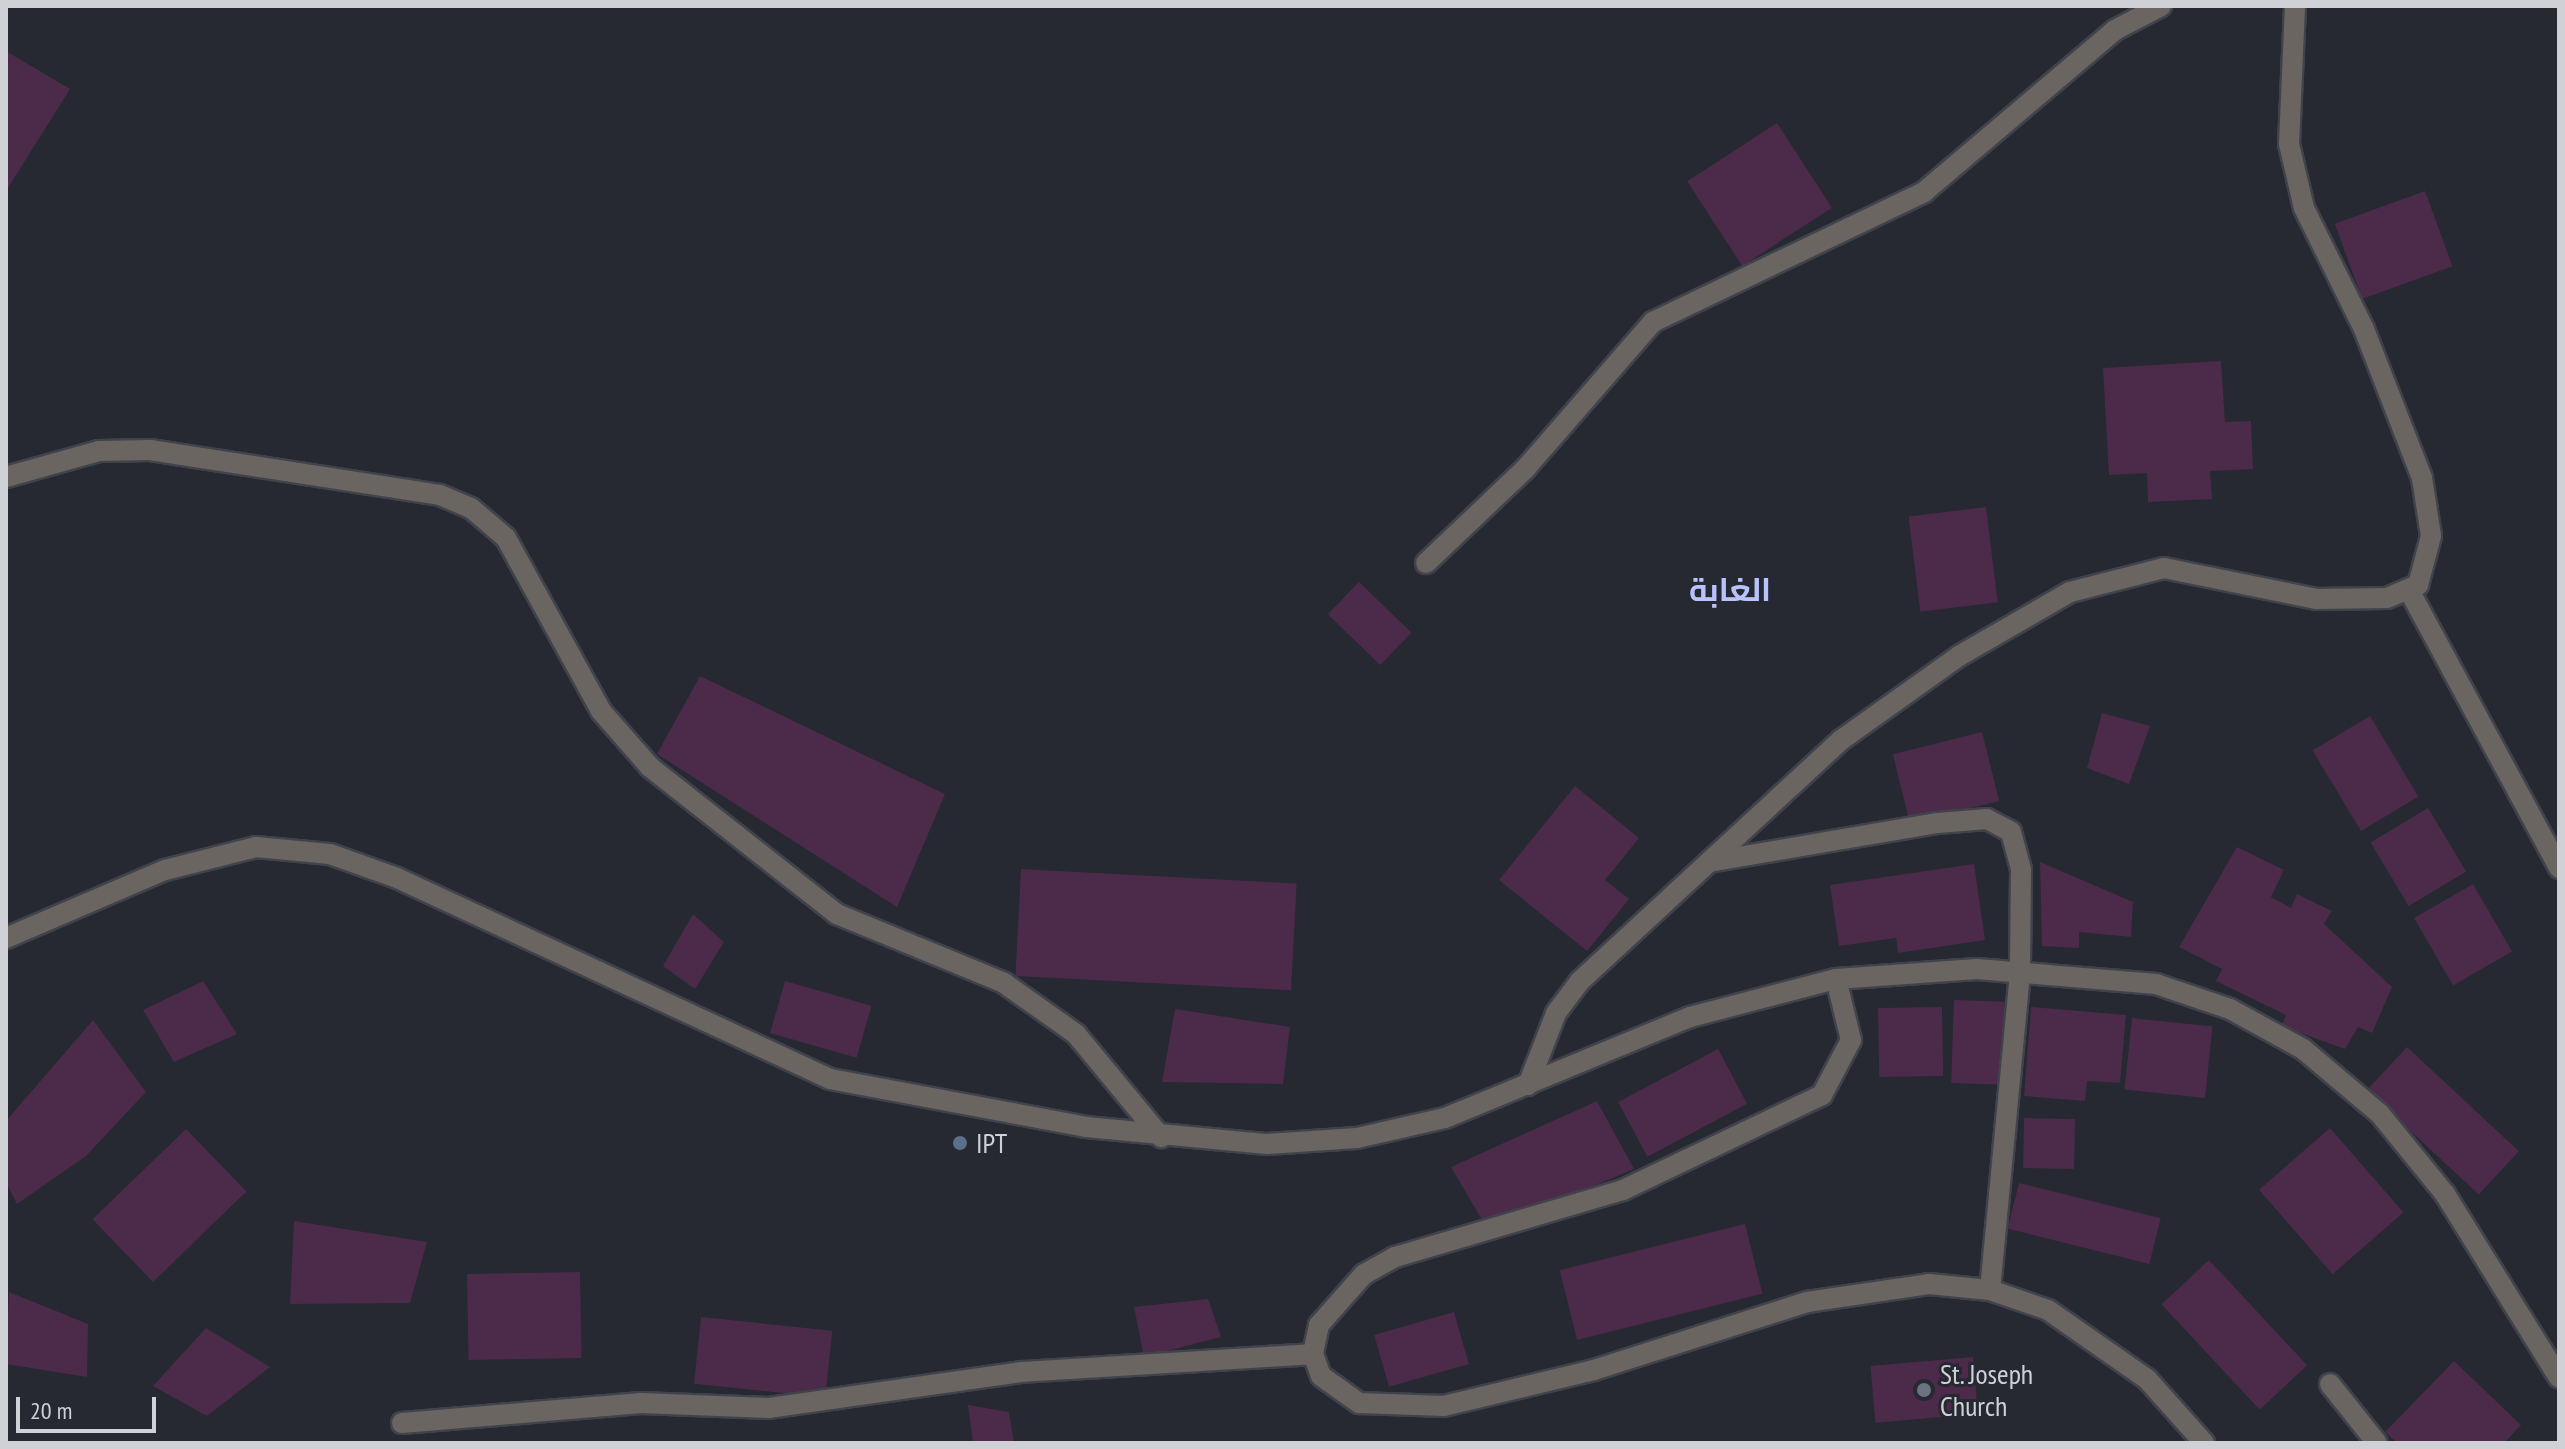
<!DOCTYPE html>
<html>
<head>
<meta charset="utf-8">
<style>
  body { margin:0 }
  #map { position:relative; width:2565px; height:1449px; overflow:hidden; background:#262832; font-family:"PT Sans Narrow",Cairo,sans-serif }
  div>[style] { position:absolute }
  [style*='--x'] { left:calc(var(--x)*1px); top:calc(var(--y)*1px); width:calc(var(--w)*1px); rotate:calc(var(--a)*1deg) }
  .building>* { inset:0; background:#4b2b49; transform-origin:0 0 }
  .roads { filter:drop-shadow(2px 0 #41434c) drop-shadow(-2px 0 #41434c) drop-shadow(0 2px #41434c) drop-shadow(0 -2px #41434c) }
  .minor>* { height:20px; margin:-10px; padding:0 10px; transform-origin:10px; border-radius:10px; background:#6a6561 }
  .dots>* { width:22px; height:22px; translate:-50% -50%; box-sizing:border-box; border:4px solid #262832; border-radius:50% }
  span { translate:-50% -50%; white-space:nowrap; text-align:center; line-height:1.15; -webkit-text-stroke:6px #262832; paint-order:stroke }
  .poi-label { font-size:28px; color:#d0d1d7 }
  .left { translate:0 -50%; text-align:left }
  .quarter-label { font-size:32px; color:#b9c3fb; font-weight:700 }
  .frame { position:absolute; inset:0; border:8px solid #d0d1d7; pointer-events:none }
  .scale { position:absolute; left:16px; top:1397px; width:140px; height:36px; box-sizing:border-box; border:4px solid #d0d1d7; border-top:0; padding-left:10px; font-size:24px; line-height:28px; white-space:nowrap; color:#d0d1d7; -webkit-text-stroke:6px #262832; paint-order:stroke }
</style>
</head>
<body>
<div id="map">
  <div class="building">
    <i style="clip-path:polygon(6px 51px,70px 89px,6px 191px)"></i>
    <i style="left:1777px;top:123px;width:101px;height:107px;rotate:57deg"></i>
    <i style="left:2425px;top:191px;width:80px;height:96px;rotate:70deg"></i>
    <i style="clip-path:polygon(2221px 361px,2225px 422px,2251px 421px,2253px 469px,2210px 471px,2212px 499px,2148px 502px,2147px 473px,2109px 475px,2103px 368px)"></i>
    <i style="left:1986px;top:507px;width:96px;height:78px;rotate:83deg"></i>
    <i style="left:1359px;top:582px;width:73px;height:45px;rotate:44deg"></i>
    <i style="clip-path:polygon(700px 676px,945px 794px,897px 907px,657px 754px)"></i>
    <i style="clip-path:polygon(2102px 713px,2150px 726px,2129px 784px,2087px 768px)"></i>
    <i style="left:2370px;top:716px;width:94px;height:67px;rotate:59deg"></i>
    <i style="left:1982px;top:732px;width:71px;height:92px;rotate:76deg"></i>
    <i style="clip-path:polygon(1575px 786px,1639px 838px,1605px 880px,1629px 899px,1587px 951px,1499px 880px)"></i>
    <i style="left:2428px;top:808px;width:74px;height:67px;rotate:59deg"></i>
    <i style="clip-path:polygon(2237px 847px,2284px 870px,2271px 897px,2291px 908px,2297px 894px,2332px 911px,2324px 924px,2392px 987px,2372px 1033px,2358px 1027px,2345px 1049px,2281px 1026px,2286px 1015px,2216px 981px,2222px 969px,2179px 947px)"></i>
    <i style="clip-path:polygon(2040px 862px,2133px 902px,2131px 937px,2079px 932px,2079px 948px,2042px 946px)"></i>
    <i style="clip-path:polygon(1974px 864px,1985px 940px,1898px 953px,1896px 938px,1839px 946px,1830px 885px)"></i>
    <i style="left:1021px;top:869px;width:276px;height:107px;rotate:3deg"></i>
    <i style="left:2473px;top:884px;width:78px;height:68px;rotate:60deg"></i>
    <i style="clip-path:polygon(693px 914px,724px 942px,695px 989px,663px 966px)"></i>
    <i style="clip-path:polygon(203px 981px,237px 1034px,174px 1062px,143px 1010px)"></i>
    <i style="left:785px;top:981px;width:90px;height:54px;rotate:16deg"></i>
    <i style="left:1954px;top:1000px;width:51px;height:83px;rotate:2deg"></i>
    <i style="left:1942px;top:1007px;width:69px;height:64px;rotate:89deg"></i>
    <i style="clip-path:polygon(2031px 1007px,2126px 1015px,2120px 1083px,2087px 1081px,2085px 1101px,2024px 1096px)"></i>
    <i style="clip-path:polygon(1175px 1009px,1290px 1027px,1283px 1084px,1162px 1082px)"></i>
    <i style="left:2132px;top:1018px;width:81px;height:72px;rotate:6deg"></i>
    <i style="clip-path:polygon(93px 1020px,146px 1092px,86px 1156px,17px 1204px,6px 1182px,6px 1121px)"></i>
    <i style="left:2407px;top:1047px;width:153px;height:59px;rotate:43deg"></i>
    <i style="left:1718px;top:1049px;width:62px;height:113px;rotate:62deg"></i>
    <i style="clip-path:polygon(1597px 1101px,1634px 1169px,1488px 1230px,1451px 1167px)"></i>
    <i style="left:2024px;top:1118px;width:51px;height:50px;rotate:1deg"></i>
    <i style="left:2330px;top:1128px;width:112px;height:94px;rotate:49deg"></i>
    <i style="left:186px;top:1129px;width:87px;height:130px;rotate:46deg"></i>
    <i style="left:2019px;top:1183px;width:146px;height:47px;rotate:14deg"></i>
    <i style="clip-path:polygon(294px 1221px,427px 1242px,410px 1303px,290px 1304px)"></i>
    <i style="left:1745px;top:1224px;width:72px;height:191px;rotate:76deg"></i>
    <i style="left:2209px;top:1260px;width:144px;height:65px;rotate:47deg"></i>
    <i style="left:580px;top:1272px;width:86px;height:113px;rotate:89deg"></i>
    <i style="clip-path:polygon(9px 1292px,88px 1324px,87px 1377px,6px 1364px)"></i>
    <i style="clip-path:polygon(1208px 1299px,1221px 1337px,1144px 1357px,1134px 1307px)"></i>
    <i style="left:1454px;top:1312px;width:54px;height:83px;rotate:74deg"></i>
    <i style="left:701px;top:1317px;width:132px;height:67px;rotate:6deg"></i>
    <i style="clip-path:polygon(206px 1328px,270px 1367px,207px 1416px,153px 1386px)"></i>
    <i style="left:1973px;top:1357px;width:57px;height:103px;rotate:85deg"></i>
    <i style="clip-path:polygon(2454px 1361px,2521px 1425px,2504px 1443px,2397px 1443px,2385px 1432px)"></i>
    <i style="clip-path:polygon(968px 1405px,1009px 1412px,1014px 1443px,973px 1443px)"></i>
  </div>
  <div class="roads">
    <div class="minor">
      <i style="--x:6;--y:477;--w:97;--a:-15.6"></i>
      <i style="--x:99;--y:451;--w:51;--a:-1.1"></i>
      <i style="--x:150;--y:450;--w:293;--a:8.8"></i>
      <i style="--x:440;--y:495;--w:34;--a:23"></i>
      <i style="--x:471;--y:508;--w:46;--a:40.6"></i>
      <i style="--x:506;--y:538;--w:197;--a:61.2"></i>
      <i style="--x:601;--y:711;--w:74;--a:48.8"></i>
      <i style="--x:650;--y:767;--w:238;--a:38.2"></i>
      <i style="--x:837;--y:914;--w:181;--a:22.4"></i>
      <i style="--x:1004;--y:983;--w:88;--a:35.3"></i>
      <i style="--x:1076;--y:1034;--w:134;--a:50.5"></i>
      <i style="--x:1426;--y:563;--w:138;--a:-43.5"></i>
      <i style="--x:1526;--y:468;--w:194;--a:-49"></i>
      <i style="--x:1653;--y:322;--w:301;--a:-25.6"></i>
      <i style="--x:1924;--y:192;--w:250;--a:-40.3"></i>
      <i style="--x:2115;--y:30;--w:52;--a:-27.6"></i>
      <i style="--x:2410;--y:592;--w:314;--a:61.6"></i>
      <i style="--x:1709;--y:862;--w:232;--a:-9.7"></i>
      <i style="--x:1938;--y:823;--w:49;--a:-4.7"></i>
      <i style="--x:1987;--y:819;--w:27;--a:28"></i>
      <i style="--x:2011;--y:832;--w:39;--a:75"></i>
      <i style="--x:2021;--y:870;--w:103;--a:90.6"></i>
      <i style="--x:2020;--y:973;--w:318;--a:95.4"></i>
      <i style="--x:6;--y:938;--w:173;--a:-23.2"></i>
      <i style="--x:165;--y:870;--w:94;--a:-14.2"></i>
      <i style="--x:256;--y:847;--w:74;--a:5.4"></i>
      <i style="--x:330;--y:854;--w:71;--a:19.7"></i>
      <i style="--x:397;--y:878;--w:477;--a:24.9"></i>
      <i style="--x:830;--y:1079;--w:260;--a:10.6"></i>
      <i style="--x:1086;--y:1127;--w:182;--a:5.4"></i>
      <i style="--x:1267;--y:1144;--w:90;--a:-3.8"></i>
      <i style="--x:1357;--y:1138;--w:90;--a:-12.8"></i>
      <i style="--x:1445;--y:1118;--w:265;--a:-22.4"></i>
      <i style="--x:1690;--y:1017;--w:151;--a:-14.6"></i>
      <i style="--x:1836;--y:979;--w:141;--a:-4.1"></i>
      <i style="--x:1977;--y:969;--w:180;--a:4.8"></i>
      <i style="--x:2156;--y:984;--w:78;--a:18.7"></i>
      <i style="--x:2230;--y:1009;--w:83;--a:28.7"></i>
      <i style="--x:2303;--y:1049;--w:101;--a:40.2"></i>
      <i style="--x:2380;--y:1114;--w:103;--a:50.9"></i>
      <i style="--x:2445;--y:1194;--w:216;--a:58.2"></i>
      <i style="--x:1836;--y:979;--w:63;--a:76.2"></i>
      <i style="--x:1851;--y:1040;--w:62;--a:117.8"></i>
      <i style="--x:1822;--y:1095;--w:221;--a:154.5"></i>
      <i style="--x:1623;--y:1190;--w:238;--a:163.6"></i>
      <i style="--x:1395;--y:1257;--w:35;--a:151"></i>
      <i style="--x:1364;--y:1274;--w:68;--a:131.4"></i>
      <i style="--x:1319;--y:1325;--w:30;--a:102"></i>
      <i style="--x:1313;--y:1354;--w:23;--a:70"></i>
      <i style="--x:1321;--y:1376;--w:47;--a:35.4"></i>
      <i style="--x:1359;--y:1403;--w:85;--a:2"></i>
      <i style="--x:1444;--y:1406;--w:154;--a:-13.5"></i>
      <i style="--x:1594;--y:1370;--w:224;--a:-17.7"></i>
      <i style="--x:1807;--y:1302;--w:123;--a:-8.4"></i>
      <i style="--x:1929;--y:1284;--w:61;--a:5.6"></i>
      <i style="--x:1990;--y:1290;--w:61;--a:19"></i>
      <i style="--x:2048;--y:1310;--w:121;--a:34.9"></i>
      <i style="--x:2147;--y:1379;--w:86;--a:48.3"></i>
      <i style="--x:1528;--y:1085;--w:77;--a:-68.7"></i>
      <i style="--x:1556;--y:1013;--w:40;--a:-53"></i>
      <i style="--x:1580;--y:981;--w:355;--a:-42.7"></i>
      <i style="--x:1841;--y:740;--w:145;--a:-35.4"></i>
      <i style="--x:1959;--y:656;--w:128;--a:-30"></i>
      <i style="--x:2070;--y:592;--w:97;--a:-14.3"></i>
      <i style="--x:2164;--y:568;--w:155;--a:11.5"></i>
      <i style="--x:2316;--y:599;--w:71;--a:-0.8"></i>
      <i style="--x:2387;--y:598;--w:34;--a:-23"></i>
      <i style="--x:2418;--y:585;--w:51;--a:-75.1"></i>
      <i style="--x:2431;--y:536;--w:59;--a:-98.8"></i>
      <i style="--x:2422;--y:478;--w:160;--a:-111.3"></i>
      <i style="--x:2364;--y:329;--w:135;--a:-116.4"></i>
      <i style="--x:2304;--y:208;--w:66;--a:-103.2"></i>
      <i style="--x:2289;--y:144;--w:138;--a:-87.5"></i>
      <i style="--x:2330;--y:1384;--w:75;--a:51.5"></i>
      <i style="--x:402;--y:1423;--w:240;--a:-4.8"></i>
      <i style="--x:641;--y:1403;--w:128;--a:2.2"></i>
      <i style="--x:769;--y:1408;--w:255;--a:-8.1"></i>
      <i style="--x:1021;--y:1372;--w:293;--a:-3.5"></i>
    </div>
  </div>
  <div class="dots">
    <i style="left:960px;top:1143px;background:#5c6f8a"></i>
    <i style="left:1924px;top:1390px;background:#6b7280"></i>
  </div>
  <div class="poi-label">
    <span class="left" style="left:976px;top:1143px">IPT</span>
    <span class="left" style="left:1940px;top:1390px">St. Joseph<br>Church</span>
  </div>
  <div class="quarter-label">
    <span style="left:1730px;top:589px">الغابة</span>
  </div>
  <div class="frame"></div>
  <div class="scale">20 m</div>
</div>
</body>
</html>
